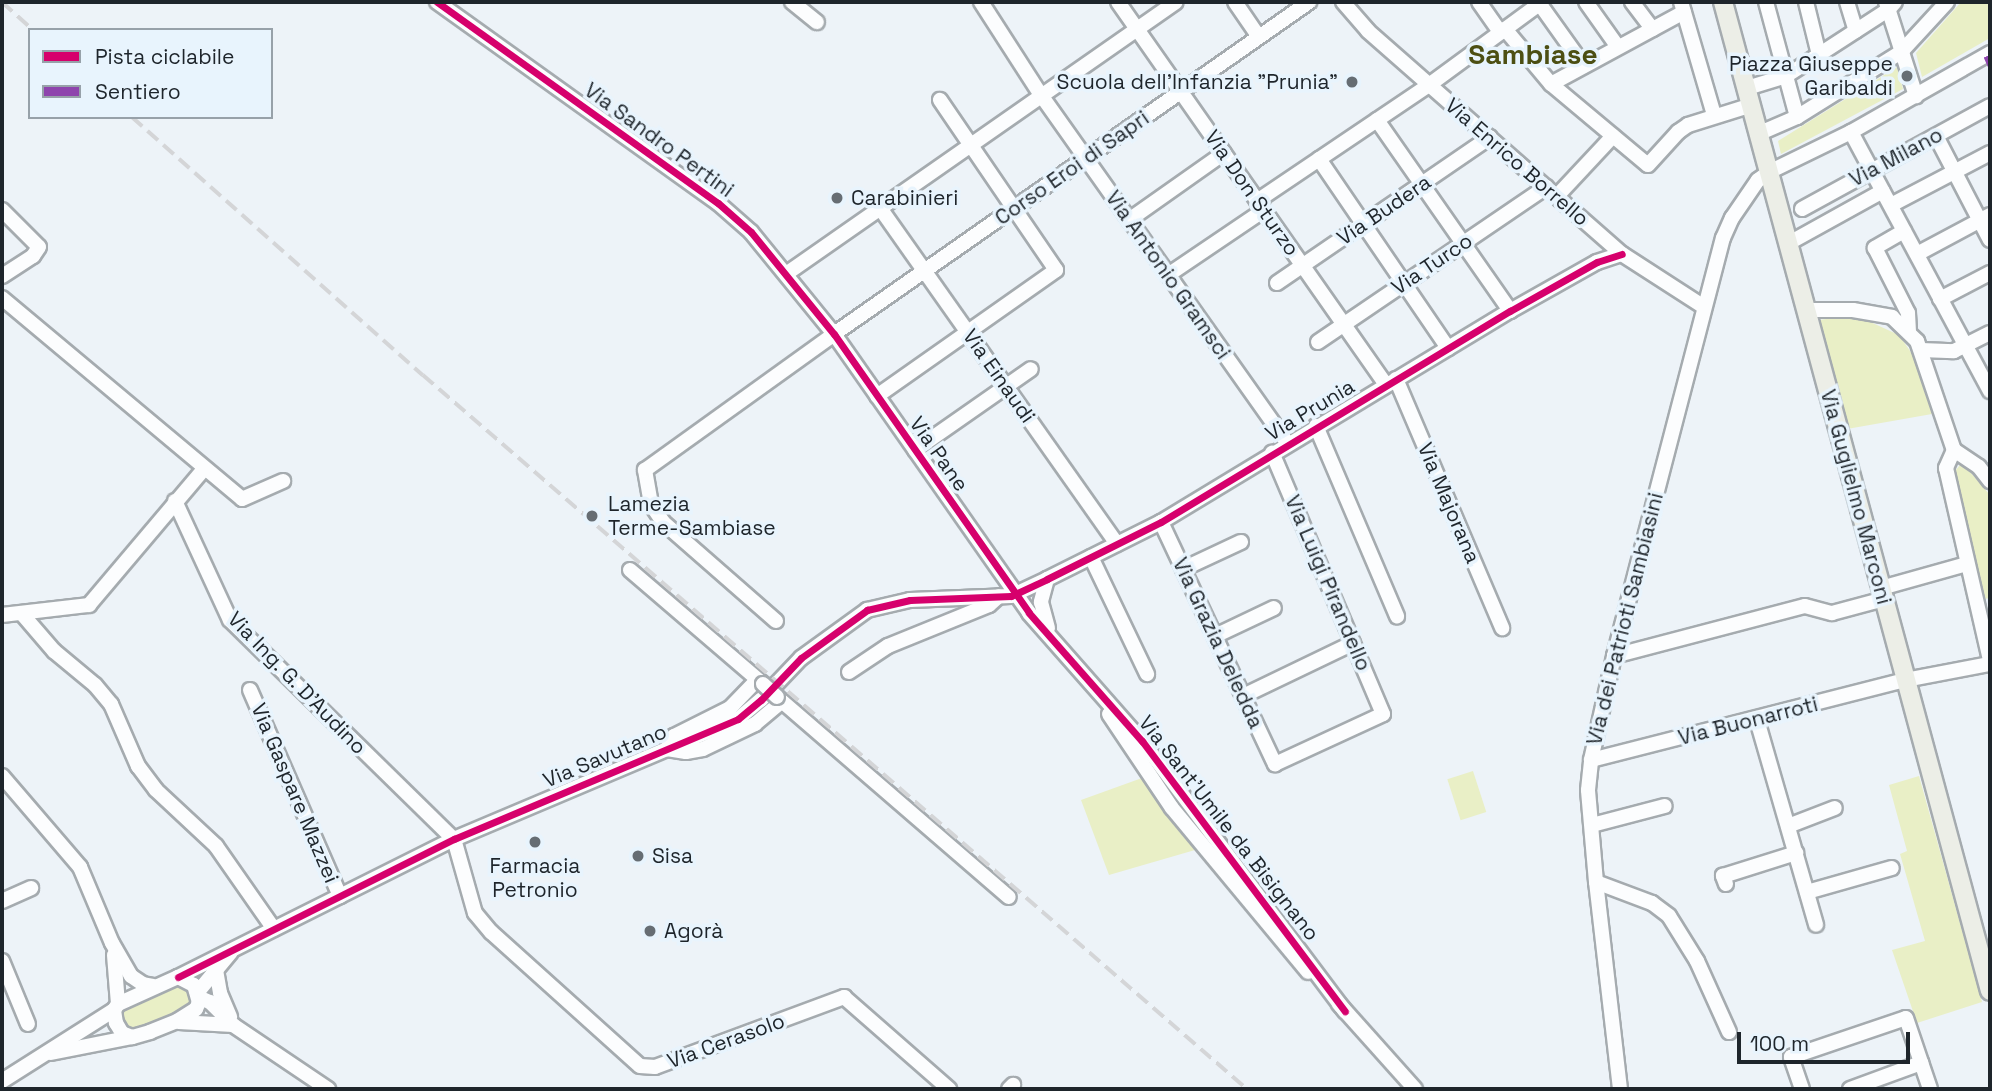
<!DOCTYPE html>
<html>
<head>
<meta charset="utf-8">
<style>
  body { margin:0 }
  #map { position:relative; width:1992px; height:1091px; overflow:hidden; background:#edf3f8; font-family:"Space Grotesk",sans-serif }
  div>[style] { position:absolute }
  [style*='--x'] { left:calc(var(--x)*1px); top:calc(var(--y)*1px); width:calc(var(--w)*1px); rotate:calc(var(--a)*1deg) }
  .green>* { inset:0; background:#e9efc6; transform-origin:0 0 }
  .roads { filter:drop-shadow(2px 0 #a5abaf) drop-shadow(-2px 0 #a5abaf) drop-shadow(0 2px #a5abaf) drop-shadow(0 -2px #a5abaf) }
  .minor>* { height:14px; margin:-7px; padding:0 7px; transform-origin:7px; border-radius:7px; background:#fcfdfe }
  .major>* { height:18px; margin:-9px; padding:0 9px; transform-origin:9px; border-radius:9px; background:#eceee7 }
  .rail>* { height:3.5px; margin-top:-1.75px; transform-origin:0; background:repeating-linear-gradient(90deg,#d4d5d7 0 14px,transparent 0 21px) }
  .bridges { filter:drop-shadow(2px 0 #a5abaf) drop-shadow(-2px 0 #a5abaf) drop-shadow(0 2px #a5abaf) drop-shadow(0 -2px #a5abaf) }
  .minor-bridge>* { height:14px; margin:-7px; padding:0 7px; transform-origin:7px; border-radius:7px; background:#fcfdfe }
  .quiet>* { height:5px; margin-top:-2.5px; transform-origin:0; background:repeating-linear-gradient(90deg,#8e44ad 0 10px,transparent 0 15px) }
  .cycleway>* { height:7px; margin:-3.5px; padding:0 3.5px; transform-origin:3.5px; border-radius:3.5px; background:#d6006c }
  .dots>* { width:19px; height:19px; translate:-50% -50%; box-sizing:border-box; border:4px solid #e8f4fd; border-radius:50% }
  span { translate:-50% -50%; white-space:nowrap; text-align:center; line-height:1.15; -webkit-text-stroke:7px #e8f4fd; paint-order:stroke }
  .poi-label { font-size:21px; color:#1e252b }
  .right { translate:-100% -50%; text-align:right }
  .left { translate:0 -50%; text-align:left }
  .street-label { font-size:21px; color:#1e252b }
  .district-label { font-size:28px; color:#4c4f13; font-weight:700 }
  .frame { position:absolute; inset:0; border:4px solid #1e252b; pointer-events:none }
  .legend { position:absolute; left:28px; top:28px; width:245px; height:91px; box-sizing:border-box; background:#e8f4fd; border:2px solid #97a1a9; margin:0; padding:9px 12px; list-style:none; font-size:21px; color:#1e252b }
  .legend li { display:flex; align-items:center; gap:14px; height:35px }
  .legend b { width:35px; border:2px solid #97a1a9 }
  .scale { position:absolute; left:1737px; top:1032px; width:173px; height:32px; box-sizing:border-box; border:4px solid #1e252b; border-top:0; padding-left:9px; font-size:21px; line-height:24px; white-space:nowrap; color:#1e252b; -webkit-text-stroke:5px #e8f4fd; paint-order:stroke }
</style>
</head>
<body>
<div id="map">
  <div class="green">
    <i style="clip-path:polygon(1961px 2px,1990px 2px,1990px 38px,1922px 77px,1916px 53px)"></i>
    <i style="clip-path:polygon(1897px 67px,1903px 89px,1781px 154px,1778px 141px)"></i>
    <i style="clip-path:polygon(1833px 318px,1866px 320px,1899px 335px,1915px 358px,1932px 414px,1847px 429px,1819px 320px)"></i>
    <i style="clip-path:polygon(1960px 465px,1965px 466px,1990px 495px,1990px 598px,1984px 599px,1958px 487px,1955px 471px)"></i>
    <i style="left:1473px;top:771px;width:43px;height:27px;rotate:72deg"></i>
    <i style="clip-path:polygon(1919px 776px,1982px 1002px,1917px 1023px,1892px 950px,1925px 941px,1900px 854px,1907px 851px,1889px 785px)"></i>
    <i style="clip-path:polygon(1142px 778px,1195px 850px,1109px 875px,1081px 800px)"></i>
    <i style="clip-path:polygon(181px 986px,190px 989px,193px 996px,192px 1003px,178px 1015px,137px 1029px,123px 1027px,120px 1012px,124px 1007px,168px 988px)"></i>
  </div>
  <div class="roads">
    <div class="minor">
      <i style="--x:437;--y:2;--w:345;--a:35.6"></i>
      <i style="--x:718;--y:203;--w:44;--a:41.3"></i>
      <i style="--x:751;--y:232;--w:132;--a:50.9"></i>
      <i style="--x:834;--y:334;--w:340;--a:55"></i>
      <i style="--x:1029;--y:613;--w:171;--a:48.6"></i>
      <i style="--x:1142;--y:741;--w:338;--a:53.1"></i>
      <i style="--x:792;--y:2;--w:32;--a:39"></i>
      <i style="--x:981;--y:2;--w:111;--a:57.2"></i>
      <i style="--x:1041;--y:95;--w:426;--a:54.7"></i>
      <i style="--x:1118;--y:2;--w:467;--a:55"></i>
      <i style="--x:1235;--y:2;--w:42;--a:55.6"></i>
      <i style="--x:1343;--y:2;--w:38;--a:49"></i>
      <i style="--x:1368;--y:31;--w:338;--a:41.3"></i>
      <i style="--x:1622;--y:254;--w:98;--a:32.9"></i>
      <i style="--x:1479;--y:2;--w:37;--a:55"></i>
      <i style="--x:1586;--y:2;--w:55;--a:54.6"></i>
      <i style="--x:1632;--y:2;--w:34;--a:53"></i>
      <i style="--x:1681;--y:2;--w:118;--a:73.7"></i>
      <i style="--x:1766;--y:2;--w:119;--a:74.9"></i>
      <i style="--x:1806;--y:2;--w:55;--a:76.2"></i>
      <i style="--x:1847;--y:2;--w:30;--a:73"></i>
      <i style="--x:1886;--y:2;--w:99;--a:72.3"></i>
      <i style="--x:1539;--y:3;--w:77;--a:54.5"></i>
      <i style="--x:1505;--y:29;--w:72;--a:50.1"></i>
      <i style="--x:1551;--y:84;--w:126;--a:39.9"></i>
      <i style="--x:1648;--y:165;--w:45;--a:-47.7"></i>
      <i style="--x:1678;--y:132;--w:12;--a:-35"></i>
      <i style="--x:1688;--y:125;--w:67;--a:-17.4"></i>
      <i style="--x:1551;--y:84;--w:151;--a:-28.4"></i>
      <i style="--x:1747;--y:88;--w:41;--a:-17.1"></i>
      <i style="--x:1786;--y:76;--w:123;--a:-33"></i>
      <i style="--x:1889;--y:9;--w:9;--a:-49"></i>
      <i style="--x:1377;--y:120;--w:233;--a:55.1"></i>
      <i style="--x:1851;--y:132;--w:294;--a:61.8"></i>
      <i style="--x:1760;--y:133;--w:40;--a:-23.4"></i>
      <i style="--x:1797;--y:117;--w:123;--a:-32"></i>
      <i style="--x:1901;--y:52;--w:68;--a:-47.4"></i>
      <i style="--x:1936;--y:136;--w:117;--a:62.6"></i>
      <i style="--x:1319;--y:159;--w:229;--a:55.7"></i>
      <i style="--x:1557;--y:196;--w:82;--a:-47"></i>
      <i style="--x:1257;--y:201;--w:207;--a:-34"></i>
      <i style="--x:1429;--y:85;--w:140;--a:-36.3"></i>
      <i style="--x:1891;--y:205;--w:112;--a:-27.7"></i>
      <i style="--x:880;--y:208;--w:411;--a:54.8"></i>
      <i style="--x:1802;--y:209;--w:214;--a:-28.7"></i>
      <i style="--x:2;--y:210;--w:52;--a:45"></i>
      <i style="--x:39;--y:247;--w:11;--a:124"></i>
      <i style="--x:33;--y:256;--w:37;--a:147"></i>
      <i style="--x:1129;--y:220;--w:116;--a:-35.2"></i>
      <i style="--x:1904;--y:231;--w:34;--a:150"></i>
      <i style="--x:1875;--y:248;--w:73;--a:63.1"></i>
      <i style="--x:1908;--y:313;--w:18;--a:87"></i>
      <i style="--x:1789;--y:243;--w:107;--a:-29"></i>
      <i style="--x:1917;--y:254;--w:83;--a:-28.1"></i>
      <i style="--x:786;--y:274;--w:475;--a:-34.9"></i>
      <i style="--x:1168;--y:275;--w:116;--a:-34.1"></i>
      <i style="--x:1277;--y:283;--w:258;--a:-34.4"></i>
      <i style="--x:2;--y:298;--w:313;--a:39.9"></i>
      <i style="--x:242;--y:499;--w:45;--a:-23.7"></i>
      <i style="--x:1940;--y:299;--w:56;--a:-27.5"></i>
      <i style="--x:1805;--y:310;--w:48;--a:0"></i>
      <i style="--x:1853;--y:310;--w:40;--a:10"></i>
      <i style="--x:1892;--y:317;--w:35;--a:44"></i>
      <i style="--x:1917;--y:341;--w:115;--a:71.3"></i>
      <i style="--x:1954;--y:450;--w:20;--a:114"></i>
      <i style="--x:1946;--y:468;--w:197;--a:77.1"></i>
      <i style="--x:1318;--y:342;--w:276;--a:-34.2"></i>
      <i style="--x:1921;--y:350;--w:33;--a:2"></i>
      <i style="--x:1954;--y:351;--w:40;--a:-26.6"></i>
      <i style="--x:1396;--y:379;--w:271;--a:66.9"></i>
      <i style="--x:877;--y:396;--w:219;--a:-35.1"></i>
      <i style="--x:1056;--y:270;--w:206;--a:-124.3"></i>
      <i style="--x:1316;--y:426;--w:207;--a:66.9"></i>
      <i style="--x:915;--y:450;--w:141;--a:-34.9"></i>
      <i style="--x:1954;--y:450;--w:30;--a:34"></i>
      <i style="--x:1979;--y:467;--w:18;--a:52"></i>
      <i style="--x:175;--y:501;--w:131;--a:65.2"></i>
      <i style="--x:230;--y:620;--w:313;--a:44.4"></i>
      <i style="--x:454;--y:839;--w:77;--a:74.2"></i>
      <i style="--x:475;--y:913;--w:25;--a:50"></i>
      <i style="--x:491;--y:932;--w:200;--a:42"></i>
      <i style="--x:640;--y:1066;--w:15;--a:4"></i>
      <i style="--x:655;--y:1067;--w:202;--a:-20.3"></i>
      <i style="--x:844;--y:997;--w:140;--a:41.2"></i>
      <i style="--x:1161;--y:522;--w:268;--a:64.8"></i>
      <i style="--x:1275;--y:764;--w:119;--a:-24.8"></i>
      <i style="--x:1383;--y:714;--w:284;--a:-113"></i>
      <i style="--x:1091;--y:557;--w:130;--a:64.4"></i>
      <i style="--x:1183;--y:569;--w:64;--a:-25"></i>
      <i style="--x:630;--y:570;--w:175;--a:40.6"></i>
      <i style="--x:1047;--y:579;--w:24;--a:105"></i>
      <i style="--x:1041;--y:602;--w:27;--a:75"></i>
      <i style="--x:1881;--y:588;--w:89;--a:-15.6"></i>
      <i style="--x:2;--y:615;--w:88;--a:-6.6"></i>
      <i style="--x:89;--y:605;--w:178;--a:-49.8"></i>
      <i style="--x:23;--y:615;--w:48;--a:49.3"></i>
      <i style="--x:54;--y:651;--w:53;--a:39.7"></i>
      <i style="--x:95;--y:685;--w:25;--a:50"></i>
      <i style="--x:111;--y:704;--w:68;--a:66.5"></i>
      <i style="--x:138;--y:766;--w:30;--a:53"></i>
      <i style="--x:156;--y:790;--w:82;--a:43"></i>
      <i style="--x:216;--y:846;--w:101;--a:55.1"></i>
      <i style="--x:776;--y:621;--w:150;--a:-138.8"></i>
      <i style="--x:663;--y:522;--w:22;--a:-124"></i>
      <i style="--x:651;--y:504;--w:35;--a:-100"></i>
      <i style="--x:645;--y:470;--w:233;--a:-35.7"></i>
      <i style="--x:834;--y:334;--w:580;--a:-34.95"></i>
      <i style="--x:1215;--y:636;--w:65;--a:-25.4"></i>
      <i style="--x:1614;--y:656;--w:197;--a:-14.7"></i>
      <i style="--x:1805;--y:606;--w:28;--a:15"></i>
      <i style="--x:1832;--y:613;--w:54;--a:-15.1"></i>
      <i style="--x:849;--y:672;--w:47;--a:-33.7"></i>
      <i style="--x:888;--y:646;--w:109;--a:-22.1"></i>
      <i style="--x:989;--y:605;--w:13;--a:-42"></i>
      <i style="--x:757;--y:680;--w:39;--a:134"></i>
      <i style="--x:730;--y:708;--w:63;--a:153.4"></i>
      <i style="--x:674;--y:736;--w:15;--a:118"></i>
      <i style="--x:667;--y:749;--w:19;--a:9"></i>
      <i style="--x:686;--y:752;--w:17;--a:-10"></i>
      <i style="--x:703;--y:749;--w:58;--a:-25.7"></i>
      <i style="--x:755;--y:724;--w:35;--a:-40"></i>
      <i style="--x:250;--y:690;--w:225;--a:66.4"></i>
      <i style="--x:1243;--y:696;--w:122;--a:-25.7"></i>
      <i style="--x:777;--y:697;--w:306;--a:40.8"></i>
      <i style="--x:1109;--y:714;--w:113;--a:56.2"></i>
      <i style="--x:1172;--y:808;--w:213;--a:50.3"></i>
      <i style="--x:1757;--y:720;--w:213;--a:73.9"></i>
      <i style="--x:1591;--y:760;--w:324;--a:-14.3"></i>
      <i style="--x:1905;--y:680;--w:86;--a:-10.7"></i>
      <i style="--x:2;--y:776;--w:120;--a:49.4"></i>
      <i style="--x:80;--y:867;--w:82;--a:67.2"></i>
      <i style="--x:112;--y:943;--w:38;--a:60"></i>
      <i style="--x:131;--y:976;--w:14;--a:34"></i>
      <i style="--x:143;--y:984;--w:10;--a:11"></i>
      <i style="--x:1592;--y:825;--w:75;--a:-14.6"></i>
      <i style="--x:1788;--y:826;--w:50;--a:-21"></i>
      <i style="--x:1596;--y:882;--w:60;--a:20.6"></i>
      <i style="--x:1652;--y:903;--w:21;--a:37"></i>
      <i style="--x:1669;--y:916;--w:53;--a:58.1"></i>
      <i style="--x:1697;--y:961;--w:78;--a:65.7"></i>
      <i style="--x:1726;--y:884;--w:9;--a:-111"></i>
      <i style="--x:1723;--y:876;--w:77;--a:-17.5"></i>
      <i style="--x:1807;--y:892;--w:88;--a:-15.8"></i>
      <i style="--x:2;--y:901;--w:32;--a:-24"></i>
      <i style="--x:114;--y:955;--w:49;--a:85.3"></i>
      <i style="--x:2;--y:961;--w:68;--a:67.6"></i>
      <i style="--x:216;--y:970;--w:23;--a:80"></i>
      <i style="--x:220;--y:993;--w:26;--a:67"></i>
      <i style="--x:178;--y:977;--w:309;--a:-26.6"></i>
      <i style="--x:454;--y:839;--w:308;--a:-22.9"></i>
      <i style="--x:738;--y:719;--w:30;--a:-40"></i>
      <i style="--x:761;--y:700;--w:58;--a:-46.4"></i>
      <i style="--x:801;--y:658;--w:82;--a:-36"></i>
      <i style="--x:867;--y:610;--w:44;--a:-13.1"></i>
      <i style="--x:910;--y:600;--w:101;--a:-2.3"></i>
      <i style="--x:1011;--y:596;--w:40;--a:-25"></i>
      <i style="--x:1047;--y:579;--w:127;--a:-26.6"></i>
      <i style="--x:1161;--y:522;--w:408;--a:-31.2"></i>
      <i style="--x:1510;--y:311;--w:100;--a:-29.4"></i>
      <i style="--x:1597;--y:262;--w:26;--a:-18"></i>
      <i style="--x:178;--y:977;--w:18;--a:27"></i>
      <i style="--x:194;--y:985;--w:18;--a:74"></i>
      <i style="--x:199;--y:1002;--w:8;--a:113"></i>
      <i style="--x:196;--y:1009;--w:22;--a:148"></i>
      <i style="--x:177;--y:1021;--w:29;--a:158"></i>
      <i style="--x:150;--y:1032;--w:19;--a:164"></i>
      <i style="--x:132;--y:1037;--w:11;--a:-158"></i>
      <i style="--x:122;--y:1033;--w:12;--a:-121"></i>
      <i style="--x:116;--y:1023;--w:13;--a:-99"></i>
      <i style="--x:114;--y:1010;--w:7;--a:-56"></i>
      <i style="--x:118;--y:1004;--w:66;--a:-24.2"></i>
      <i style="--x:197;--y:993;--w:53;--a:-50.3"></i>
      <i style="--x:198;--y:997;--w:13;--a:23"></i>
      <i style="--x:210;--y:1002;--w:33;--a:45"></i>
      <i style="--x:233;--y:1025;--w:115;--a:34"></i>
      <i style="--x:1339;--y:1004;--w:114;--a:48.2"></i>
      <i style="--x:179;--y:1022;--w:54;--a:3.2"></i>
      <i style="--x:51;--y:1053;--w:83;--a:-11.2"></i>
      <i style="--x:2;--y:1081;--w:133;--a:-32.4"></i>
      <i style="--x:1009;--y:1089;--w:6;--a:-45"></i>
      <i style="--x:1620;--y:1089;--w:208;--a:-96.6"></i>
      <i style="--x:1596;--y:882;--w:92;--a:-95"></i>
      <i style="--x:1588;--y:790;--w:30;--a:-84"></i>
      <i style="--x:1591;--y:760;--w:107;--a:-77.5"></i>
      <i style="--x:1614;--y:656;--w:432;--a:-75.4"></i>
      <i style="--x:1723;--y:238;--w:22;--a:-66"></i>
      <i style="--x:1732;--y:218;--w:46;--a:-55.6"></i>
      <i style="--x:1758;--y:180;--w:16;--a:-35"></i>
      <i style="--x:1771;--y:171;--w:89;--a:-26"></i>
      <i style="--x:1851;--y:132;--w:160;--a:-29.6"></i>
      <i style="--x:1802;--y:1089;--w:34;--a:-109"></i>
      <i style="--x:1791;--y:1057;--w:121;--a:-18.7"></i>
      <i style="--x:1906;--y:1018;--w:75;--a:71.3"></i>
      <i style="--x:1850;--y:1089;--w:76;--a:-20.1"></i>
    </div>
    <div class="major">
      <i style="--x:1723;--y:2;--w:1024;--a:74.89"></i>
    </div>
  </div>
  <div class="rail">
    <i style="--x:2;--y:2;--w:42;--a:42.1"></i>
    <i style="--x:132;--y:117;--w:389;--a:41.6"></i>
    <i style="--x:423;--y:375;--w:1090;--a:40.91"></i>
  </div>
  <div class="bridges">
    <div class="minor-bridge">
      <i style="--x:763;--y:684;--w:19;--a:43"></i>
    </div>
  </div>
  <div class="quiet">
    <i style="--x:1986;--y:56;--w:10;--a:66"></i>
  </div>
  <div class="cycleway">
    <i style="--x:437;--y:2;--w:345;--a:35.6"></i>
    <i style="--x:718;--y:203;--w:44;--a:41.3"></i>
    <i style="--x:751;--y:232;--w:132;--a:50.9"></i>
    <i style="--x:834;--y:334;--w:340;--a:55"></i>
    <i style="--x:1029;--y:613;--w:171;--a:48.6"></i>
    <i style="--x:1142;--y:741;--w:338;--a:53.1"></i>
    <i style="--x:178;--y:977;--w:309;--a:-26.6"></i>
    <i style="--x:454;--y:839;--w:308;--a:-22.9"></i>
    <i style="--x:738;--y:719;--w:30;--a:-40"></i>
    <i style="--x:761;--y:700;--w:58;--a:-46.4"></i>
    <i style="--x:801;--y:658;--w:82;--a:-36"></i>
    <i style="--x:867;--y:610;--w:44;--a:-13.1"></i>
    <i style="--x:910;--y:600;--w:101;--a:-2.3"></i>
    <i style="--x:1011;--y:596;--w:40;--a:-25"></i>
    <i style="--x:1047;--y:579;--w:127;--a:-26.6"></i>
    <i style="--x:1161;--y:522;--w:408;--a:-31.2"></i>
    <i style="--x:1510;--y:311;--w:100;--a:-29.4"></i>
    <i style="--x:1597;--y:262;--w:26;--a:-18"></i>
  </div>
  <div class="dots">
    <i style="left:1907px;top:76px;background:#666d73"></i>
    <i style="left:1352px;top:82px;background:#666d73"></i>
    <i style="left:837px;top:198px;background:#666d73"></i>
    <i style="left:592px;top:516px;background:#666d73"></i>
    <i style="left:535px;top:842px;background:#666d73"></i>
    <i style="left:638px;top:856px;background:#666d73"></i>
    <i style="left:650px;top:931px;background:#666d73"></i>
  </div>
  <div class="poi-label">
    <span class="right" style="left:1893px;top:76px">Piazza Giuseppe<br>Garibaldi</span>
    <span class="right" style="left:1338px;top:82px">Scuola dell'Infanzia "Prunia"</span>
    <span class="left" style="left:851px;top:198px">Carabinieri</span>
    <span class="left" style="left:608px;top:516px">Lamezia<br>Terme-Sambiase</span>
    <span class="left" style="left:652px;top:856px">Sisa</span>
    <span style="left:535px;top:878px">Farmacia<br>Petronio</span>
    <span class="left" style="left:664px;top:931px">Agorà</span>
  </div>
  <div class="street-label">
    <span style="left:659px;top:140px;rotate:36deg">Via Sandro Pertini</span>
    <span style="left:1896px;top:157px;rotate:-28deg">Via Milano</span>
    <span style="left:1517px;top:162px;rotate:41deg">Via Enrico Borrello</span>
    <span style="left:1072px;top:168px;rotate:-35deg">Corso Eroi di Sapri</span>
    <span style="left:1252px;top:193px;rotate:55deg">Via Don Sturzo</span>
    <span style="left:1384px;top:210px;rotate:-34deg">Via Budera</span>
    <span style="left:1432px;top:264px;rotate:-34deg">Via Turco</span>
    <span style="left:1168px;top:275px;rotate:55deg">Via Antonio Gramsci</span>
    <span style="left:999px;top:376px;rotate:55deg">Via Einaudi</span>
    <span style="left:1310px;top:410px;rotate:-31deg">Via Prunia</span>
    <span style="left:939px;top:454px;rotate:55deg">Via Pane</span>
    <span style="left:1856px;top:497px;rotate:75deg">Via Guglielmo Marconi</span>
    <span style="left:1449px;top:503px;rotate:67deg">Via Majorana</span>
    <span style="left:1328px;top:583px;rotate:67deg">Via Luigi Pirandello</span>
    <span style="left:1625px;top:619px;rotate:-76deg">Via dei Patrioti Sambiasini</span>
    <span style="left:1218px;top:643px;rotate:65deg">Via Grazia Deledda</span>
    <span style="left:297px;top:683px;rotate:46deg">Via Ing. G. D'Audino</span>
    <span style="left:1748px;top:721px;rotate:-14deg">Via Buonarroti</span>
    <span style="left:605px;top:756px;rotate:-23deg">Via Savutano</span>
    <span style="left:295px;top:793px;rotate:67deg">Via Gaspare Mazzei</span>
    <span style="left:1229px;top:828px;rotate:52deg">Via Sant'Umile da Bisignano</span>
    <span style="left:726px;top:1041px;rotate:-20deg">Via Cerasolo</span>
  </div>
  <div class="district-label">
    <span style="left:1533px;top:54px">Sambiase</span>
  </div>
  <div class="frame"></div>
  <ul class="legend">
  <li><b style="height:9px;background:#d6006c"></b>Pista ciclabile</li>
  <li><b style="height:9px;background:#8e44ad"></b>Sentiero</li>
  </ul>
  <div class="scale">100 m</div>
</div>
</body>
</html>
